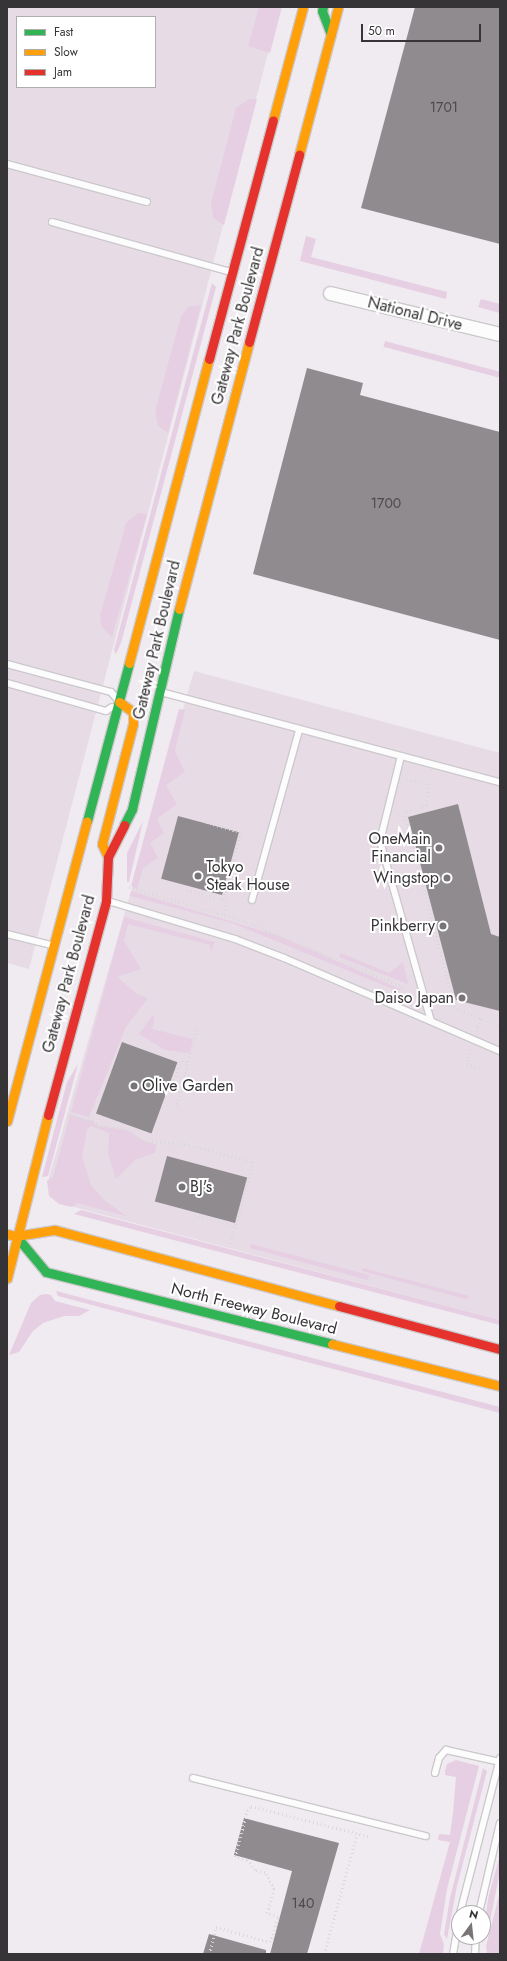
<!DOCTYPE html>
<html>
<head>
<meta charset="utf-8">
<style>
  body { margin:0 }
  #map { position:relative; width:507px; height:1961px; overflow:hidden; background:#f0ebf0; font-family:Jost,sans-serif }
  div>[style] { position:absolute }
  [style*='--x'] { left:calc(var(--x)*1px); top:calc(var(--y)*1px); width:calc(var(--w)*1px); rotate:calc(var(--a)*1deg) }
  .built>* { inset:0; background:#e7dce6 }
  .green>* { inset:0; background:#e6cee3; transform-origin:0 0 }
  .building>* { inset:0; background:#8f8b8e; transform-origin:0 0 }
  .path>* { height:2.5px; margin-top:-1.25px; transform-origin:0; background:repeating-linear-gradient(90deg,#dad9da 0 1px,transparent 0 4px) }
  .roads { filter:drop-shadow(1px 0 #ccc9cc) drop-shadow(-1px 0 #ccc9cc) drop-shadow(0 1px #ccc9cc) drop-shadow(0 -1px #ccc9cc) }
  .lane>* { height:6px; margin:-3px; padding:0 3px; transform-origin:3px; border-radius:3px; background:#fdfcfd }
  .street>* { height:13px; margin:-6.5px; padding:0 6.5px; transform-origin:6.5px; border-radius:6.5px; background:#fdfcfd }
  .fast>* { height:9px; margin:-4.5px; padding:0 4.5px; transform-origin:4.5px; border-radius:4.5px; background:#30b455 }
  .slow>* { height:9px; margin:-4.5px; padding:0 4.5px; transform-origin:4.5px; border-radius:4.5px; background:#ff9f0a }
  .jam>* { height:9px; margin:-4.5px; padding:0 4.5px; transform-origin:4.5px; border-radius:4.5px; background:#e5322d }
  .dots>* { width:11px; height:11px; translate:-50% -50%; box-sizing:border-box; border:2px solid #fff; border-radius:50% }
  span { translate:-50% -50%; white-space:nowrap; text-align:center; line-height:1.15; -webkit-text-stroke:4px #fff; paint-order:stroke }
  .number-label { font-size:14px; color:#4d4a4d }
  .number-label span { -webkit-text-stroke-width:0 }
  .street-label { font-size:16px; color:#373437 }
  .poi-label { font-size:16px; color:#373437 }
  .right { translate:-100% -50%; text-align:right }
  .left { translate:0 -50%; text-align:left }
  .frame { position:absolute; inset:0; border:8px solid #373437; pointer-events:none }
  .legend { position:absolute; left:16px; top:16px; width:140px; height:72px; box-sizing:border-box; background:#fff; border:1px solid #afaeaf; margin:0; padding:5px 7px; list-style:none; font-size:12px; color:#373437 }
  .legend li { display:flex; align-items:center; gap:8px; height:20px }
  .legend b { width:20px; border:1px solid #afaeaf }
  .north { position:absolute; left:451px; top:1905px; width:40px; height:40px; box-sizing:border-box; background:#fff; border:1px solid #afaeaf; border-radius:50%; rotate:15deg; font-size:11px; font-weight:700; line-height:16px; text-align:center; color:#373437 }
  .north::after { content:''; display:block; margin:auto; width:14px; height:18px; background:#787478; clip-path:polygon(50% 0,100% 100%,50% 72%,0 100%) }
  .scale { position:absolute; left:361px; top:24px; width:120px; height:18px; box-sizing:border-box; border:2px solid #373437; border-top:0; padding-left:5px; font-size:12px; line-height:14px; white-space:nowrap; color:#373437; -webkit-text-stroke:3px #fff; paint-order:stroke }
</style>
</head>
<body>
<div id="map">
  <div class="built">
    <i style="clip-path:polygon(evenodd,7px 7px,280px 7px,29px 969px,7px 963px,7px 7px,17px 17px,155px 17px,155px 87px,17px 87px,17px 17px)"></i>
    <i style="clip-path:polygon(194px 671px,500px 753px,500px 1320px,70px 1206px,48px 1181px)"></i>
  </div>
  <div class="green">
    <i style="clip-path:polygon(259px 7px,282px 7px,270px 53px,248px 46px)"></i>
    <i style="clip-path:polygon(249px 99px,257px 99px,224px 225px,213px 218px,211px 203px,236px 108px)"></i>
    <i style="clip-path:polygon(306px 236px,316px 239px,311px 257px,447px 292px,446px 299px,300px 261px)"></i>
    <i style="clip-path:polygon(212px 283px,216px 287px,121px 643px,116px 654px,114px 650px)"></i>
    <i style="clip-path:polygon(481px 299px,500px 304px,500px 313px,478px 307px)"></i>
    <i style="clip-path:polygon(201px 305px,168px 433px,158px 426px,155px 411px,181px 316px,188px 307px)"></i>
    <i style="left:385px;top:341px;width:119px;height:6px;rotate:15deg"></i>
    <i style="clip-path:polygon(138px 513px,147px 514px,112px 637px,101px 626px,100px 616px,126px 523px)"></i>
    <i style="clip-path:polygon(179px 709px,185px 710px,175px 751px,185px 772px,166px 785px,177px 804px,157px 819px,164px 833px,150px 843px,158px 858px,143px 868px,137px 889px,131px 886px)"></i>
    <i style="clip-path:polygon(143px 821px,129px 882px,127px 882px,127px 853px)"></i>
    <i style="clip-path:polygon(131px 891px,279px 936px,403px 990px,395px 990px,232px 923px,130px 896px)"></i>
    <i style="clip-path:polygon(124px 917px,215px 942px,211px 952px,210px 945px,128px 924px,124px 941px,141px 969px,117px 977px,137px 994px,148px 998px,126px 1027px,89px 1117px,71px 1112px)"></i>
    <i style="clip-path:polygon(341px 953px,389px 973px,403px 962px,408px 984px,339px 957px)"></i>
    <i style="clip-path:polygon(152px 1016px,155px 1017px,152px 1029px,193px 1039px,190px 1053px,165px 1050px,139px 1034px)"></i>
    <i style="clip-path:polygon(78px 1064px,48px 1176px,42px 1177px,67px 1082px)"></i>
    <i style="clip-path:polygon(70px 1115px,92px 1121px,98px 1126px,127px 1130px,144px 1141px,157px 1145px,155px 1153px,135px 1160px,116px 1179px,108px 1154px,109px 1133px,91px 1126px,87px 1130px,82px 1157px,91px 1185px,104px 1200px,126px 1216px,77px 1203px,72px 1207px,59px 1204px,49px 1196px,47px 1181px,53px 1177px)"></i>
    <i style="clip-path:polygon(81px 1210px,500px 1320px,500px 1325px,74px 1214px)"></i>
    <i style="clip-path:polygon(251px 1244px,369px 1275px,368px 1280px,250px 1248px)"></i>
    <i style="clip-path:polygon(363px 1268px,470px 1296px,465px 1299px,362px 1271px)"></i>
    <i style="clip-path:polygon(56px 1291px,500px 1407px,500px 1413px,58px 1296px)"></i>
    <i style="clip-path:polygon(46px 1294px,51px 1295px,55px 1301px,90px 1310px,79px 1316px,64px 1316px,43px 1323px,33px 1331px,19px 1352px,9px 1355px,31px 1303px,40px 1295px)"></i>
    <i style="clip-path:polygon(456px 1760px,479px 1766px,447px 1889px,440px 1934px,444px 1944px,443px 1954px,419px 1954px,450px 1842px,438px 1840px,439px 1834px,450px 1835px,453px 1813px,456px 1777px,445px 1775px,445px 1771px,447px 1764px)"></i>
    <i style="clip-path:polygon(483px 1768px,487px 1771px,457px 1886px,447px 1939px,444px 1934px,450px 1898px)"></i>
    <i style="clip-path:polygon(500px 1855px,500px 1871px,487px 1936px,482px 1943px,488px 1899px)"></i>
    <i style="clip-path:polygon(500px 1892px,499px 1954px,487px 1954px,486px 1946px)"></i>
  </div>
  <div class="building">
    <i style="clip-path:polygon(415px 7px,500px 7px,500px 244px,361px 208px)"></i>
    <i style="clip-path:polygon(307px 368px,363px 383px,360px 395px,500px 432px,500px 640px,253px 574px)"></i>
    <i style="clip-path:polygon(458px 804px,491px 934px,500px 937px,500px 1011px,456px 1000px,408px 817px)"></i>
    <i style="left:178px;top:816px;width:63px;height:65px;rotate:15deg"></i>
    <i style="left:122px;top:1042px;width:59px;height:76px;rotate:20deg"></i>
    <i style="left:167px;top:1156px;width:83px;height:47px;rotate:15deg"></i>
    <i style="clip-path:polygon(244px 1818px,339px 1843px,307px 1954px,270px 1954px,292px 1871px,234px 1855px)"></i>
    <i style="clip-path:polygon(209px 1934px,266px 1950px,266px 1954px,203px 1954px)"></i>
  </div>
  <div class="path">
    <i style="--x:407;--y:779;--w:22;--a:13"></i>
    <i style="--x:428;--y:784;--w:21;--a:93"></i>
    <i style="--x:427;--y:805;--w:24;--a:163"></i>
    <i style="--x:404;--y:812;--w:203;--a:75.4"></i>
    <i style="--x:206;--y:822;--w:36;--a:16"></i>
    <i style="--x:241;--y:832;--w:70;--a:104.8"></i>
    <i style="--x:129;--y:887;--w:111;--a:16.2"></i>
    <i style="--x:236;--y:918;--w:182;--a:22.3"></i>
    <i style="--x:187;--y:890;--w:41;--a:15.4"></i>
    <i style="--x:227;--y:901;--w:14;--a:102"></i>
    <i style="--x:438;--y:1001;--w:67;--a:22"></i>
    <i style="--x:476;--y:1031;--w:14;--a:-69"></i>
    <i style="--x:471;--y:1049;--w:16;--a:105"></i>
    <i style="--x:467;--y:1064;--w:15;--a:16"></i>
    <i style="--x:174;--y:1080;--w:22;--a:-68"></i>
    <i style="--x:182;--y:1060;--w:7;--a:16"></i>
    <i style="--x:176;--y:1108;--w:83;--a:-75.3"></i>
    <i style="--x:69;--y:1114;--w:25;--a:16"></i>
    <i style="--x:93;--y:1121;--w:6;--a:45"></i>
    <i style="--x:97;--y:1125;--w:31;--a:7"></i>
    <i style="--x:128;--y:1129;--w:20;--a:37"></i>
    <i style="--x:144;--y:1141;--w:41;--a:4.2"></i>
    <i style="--x:185;--y:1144;--w:71;--a:14.6"></i>
    <i style="--x:254;--y:1162;--w:87;--a:105.9"></i>
    <i style="--x:195;--y:1215;--w:42;--a:15"></i>
    <i style="--x:209;--y:1954;--w:28;--a:-75"></i>
    <i style="--x:216;--y:1927;--w:56;--a:15.5"></i>
    <i style="--x:270;--y:1942;--w:26;--a:-72"></i>
    <i style="--x:278;--y:1917;--w:12;--a:-160"></i>
    <i style="--x:267;--y:1913;--w:25;--a:-74"></i>
    <i style="--x:274;--y:1889;--w:18;--a:-119"></i>
    <i style="--x:265;--y:1873;--w:10;--a:-163"></i>
    <i style="--x:255;--y:1870;--w:13;--a:-129"></i>
    <i style="--x:247;--y:1860;--w:12;--a:-166"></i>
    <i style="--x:235;--y:1857;--w:48;--a:-75.4"></i>
    <i style="--x:247;--y:1811;--w:6;--a:-51"></i>
    <i style="--x:251;--y:1806;--w:121;--a:14.4"></i>
    <i style="--x:324;--y:1954;--w:124;--a:-74.6"></i>
  </div>
  <div class="roads">
    <div class="lane">
      <i style="--x:7;--y:164;--w:145;--a:15.2"></i>
      <i style="--x:52;--y:222;--w:186;--a:15.6"></i>
      <i style="--x:7;--y:664;--w:108;--a:15.1"></i>
      <i style="--x:111;--y:692;--w:8;--a:50"></i>
      <i style="--x:7;--y:683;--w:103;--a:15.8"></i>
      <i style="--x:106;--y:711;--w:7;--a:-34"></i>
      <i style="--x:161;--y:692;--w:351;--a:14.9"></i>
      <i style="--x:401;--y:756;--w:88;--a:103.9"></i>
      <i style="--x:380;--y:841;--w:187;--a:74.2"></i>
      <i style="--x:252;--y:900;--w:176;--a:-74.5"></i>
      <i style="--x:108;--y:901;--w:133;--a:16.7"></i>
      <i style="--x:235;--y:939;--w:53;--a:21.2"></i>
      <i style="--x:284;--y:958;--w:235;--a:23.3"></i>
      <i style="--x:7;--y:934;--w:45;--a:14"></i>
      <i style="--x:435;--y:1773;--w:16;--a:-75"></i>
      <i style="--x:439;--y:1758;--w:11;--a:-49"></i>
      <i style="--x:446;--y:1750;--w:55;--a:12.5"></i>
      <i style="--x:193;--y:1778;--w:240;--a:14"></i>
      <i style="--x:460;--y:1913;--w:160;--a:-75.5"></i>
      <i style="--x:479;--y:1913;--w:92;--a:-76.9"></i>
      <i style="--x:453;--y:1954;--w:34;--a:-80"></i>
      <i style="--x:475;--y:1954;--w:17;--a:-87"></i>
    </div>
    <div class="street">
      <i style="--x:330;--y:293;--w:175;--a:13.6"></i>
    </div>
    <div class="fast">
      <i style="--x:323;--y:7;--w:4;--a:104"></i>
      <i style="--x:322;--y:11;--w:25;--a:69"></i>
      <i style="--x:87;--y:821;--w:163;--a:-75.1"></i>
      <i style="--x:124;--y:825;--w:18;--a:-63"></i>
      <i style="--x:132;--y:809;--w:205;--a:-76.8"></i>
      <i style="--x:16;--y:1236;--w:47;--a:50.2"></i>
      <i style="--x:46;--y:1272;--w:295;--a:14.1"></i>
    </div>
    <div class="slow">
      <i style="--x:273;--y:120;--w:117;--a:-75.1"></i>
      <i style="--x:299;--y:155;--w:153;--a:-75.2"></i>
      <i style="--x:179;--y:609;--w:276;--a:-75.3"></i>
      <i style="--x:129;--y:663;--w:314;--a:-75.3"></i>
      <i style="--x:108;--y:857;--w:14;--a:-115"></i>
      <i style="--x:102;--y:844;--w:124;--a:-75.5"></i>
      <i style="--x:133;--y:724;--w:12;--a:-90"></i>
      <i style="--x:133;--y:712;--w:17;--a:-144"></i>
      <i style="--x:7;--y:1121;--w:310;--a:-75.1"></i>
      <i style="--x:7;--y:1234;--w:9;--a:13"></i>
      <i style="--x:16;--y:1236;--w:39;--a:-9"></i>
      <i style="--x:55;--y:1230;--w:294;--a:15"></i>
      <i style="--x:7;--y:1278;--w:168;--a:-75.9"></i>
      <i style="--x:332;--y:1344;--w:173;--a:14"></i>
    </div>
    <div class="jam">
      <i style="--x:249;--y:342;--w:194;--a:-75"></i>
      <i style="--x:209;--y:359;--w:247;--a:-75"></i>
      <i style="--x:48;--y:1115;--w:222;--a:-74.8"></i>
      <i style="--x:106;--y:901;--w:44;--a:-87.4"></i>
      <i style="--x:108;--y:857;--w:36;--a:-63"></i>
      <i style="--x:339;--y:1306;--w:167;--a:15"></i>
    </div>
  </div>
  <div class="dots">
    <i style="left:439px;top:848px;background:#787478"></i>
    <i style="left:198px;top:876px;background:#787478"></i>
    <i style="left:447px;top:878px;background:#787478"></i>
    <i style="left:443px;top:926px;background:#787478"></i>
    <i style="left:462px;top:998px;background:#787478"></i>
    <i style="left:134px;top:1086px;background:#787478"></i>
    <i style="left:182px;top:1187px;background:#787478"></i>
  </div>
  <div class="number-label">
    <span style="left:444px;top:107px">1701</span>
    <span style="left:386px;top:503px">1700</span>
    <span style="left:303px;top:1903px">140</span>
  </div>
  <div class="street-label">
    <span style="left:415px;top:314px;rotate:14deg">National Drive</span>
    <span style="left:238px;top:326px;rotate:-75deg">Gateway Park Boulevard</span>
    <span style="left:157px;top:640px;rotate:-77deg">Gateway Park Boulevard</span>
    <span style="left:69px;top:974px;rotate:-75deg">Gateway Park Boulevard</span>
    <span style="left:254px;top:1309px;rotate:14deg">North Freeway Boulevard</span>
  </div>
  <div class="poi-label">
    <span class="right" style="left:431px;top:848px">OneMain<br>Financial</span>
    <span class="left" style="left:206px;top:876px">Tokyo<br>Steak House</span>
    <span class="right" style="left:439px;top:878px">Wingstop</span>
    <span class="right" style="left:435px;top:926px">Pinkberry</span>
    <span class="right" style="left:454px;top:998px">Daiso Japan</span>
    <span class="left" style="left:142px;top:1086px">Olive Garden</span>
    <span class="left" style="left:190px;top:1187px">BJ's</span>
  </div>
  <div class="frame"></div>
  <ul class="legend">
  <li><b style="height:5px;background:#30b455"></b>Fast</li>
  <li><b style="height:5px;background:#ff9f0a"></b>Slow</li>
  <li><b style="height:5px;background:#e5322d"></b>Jam</li>
  </ul>
  <div class="north">N</div>
  <div class="scale">50 m</div>
</div>
</body>
</html>
